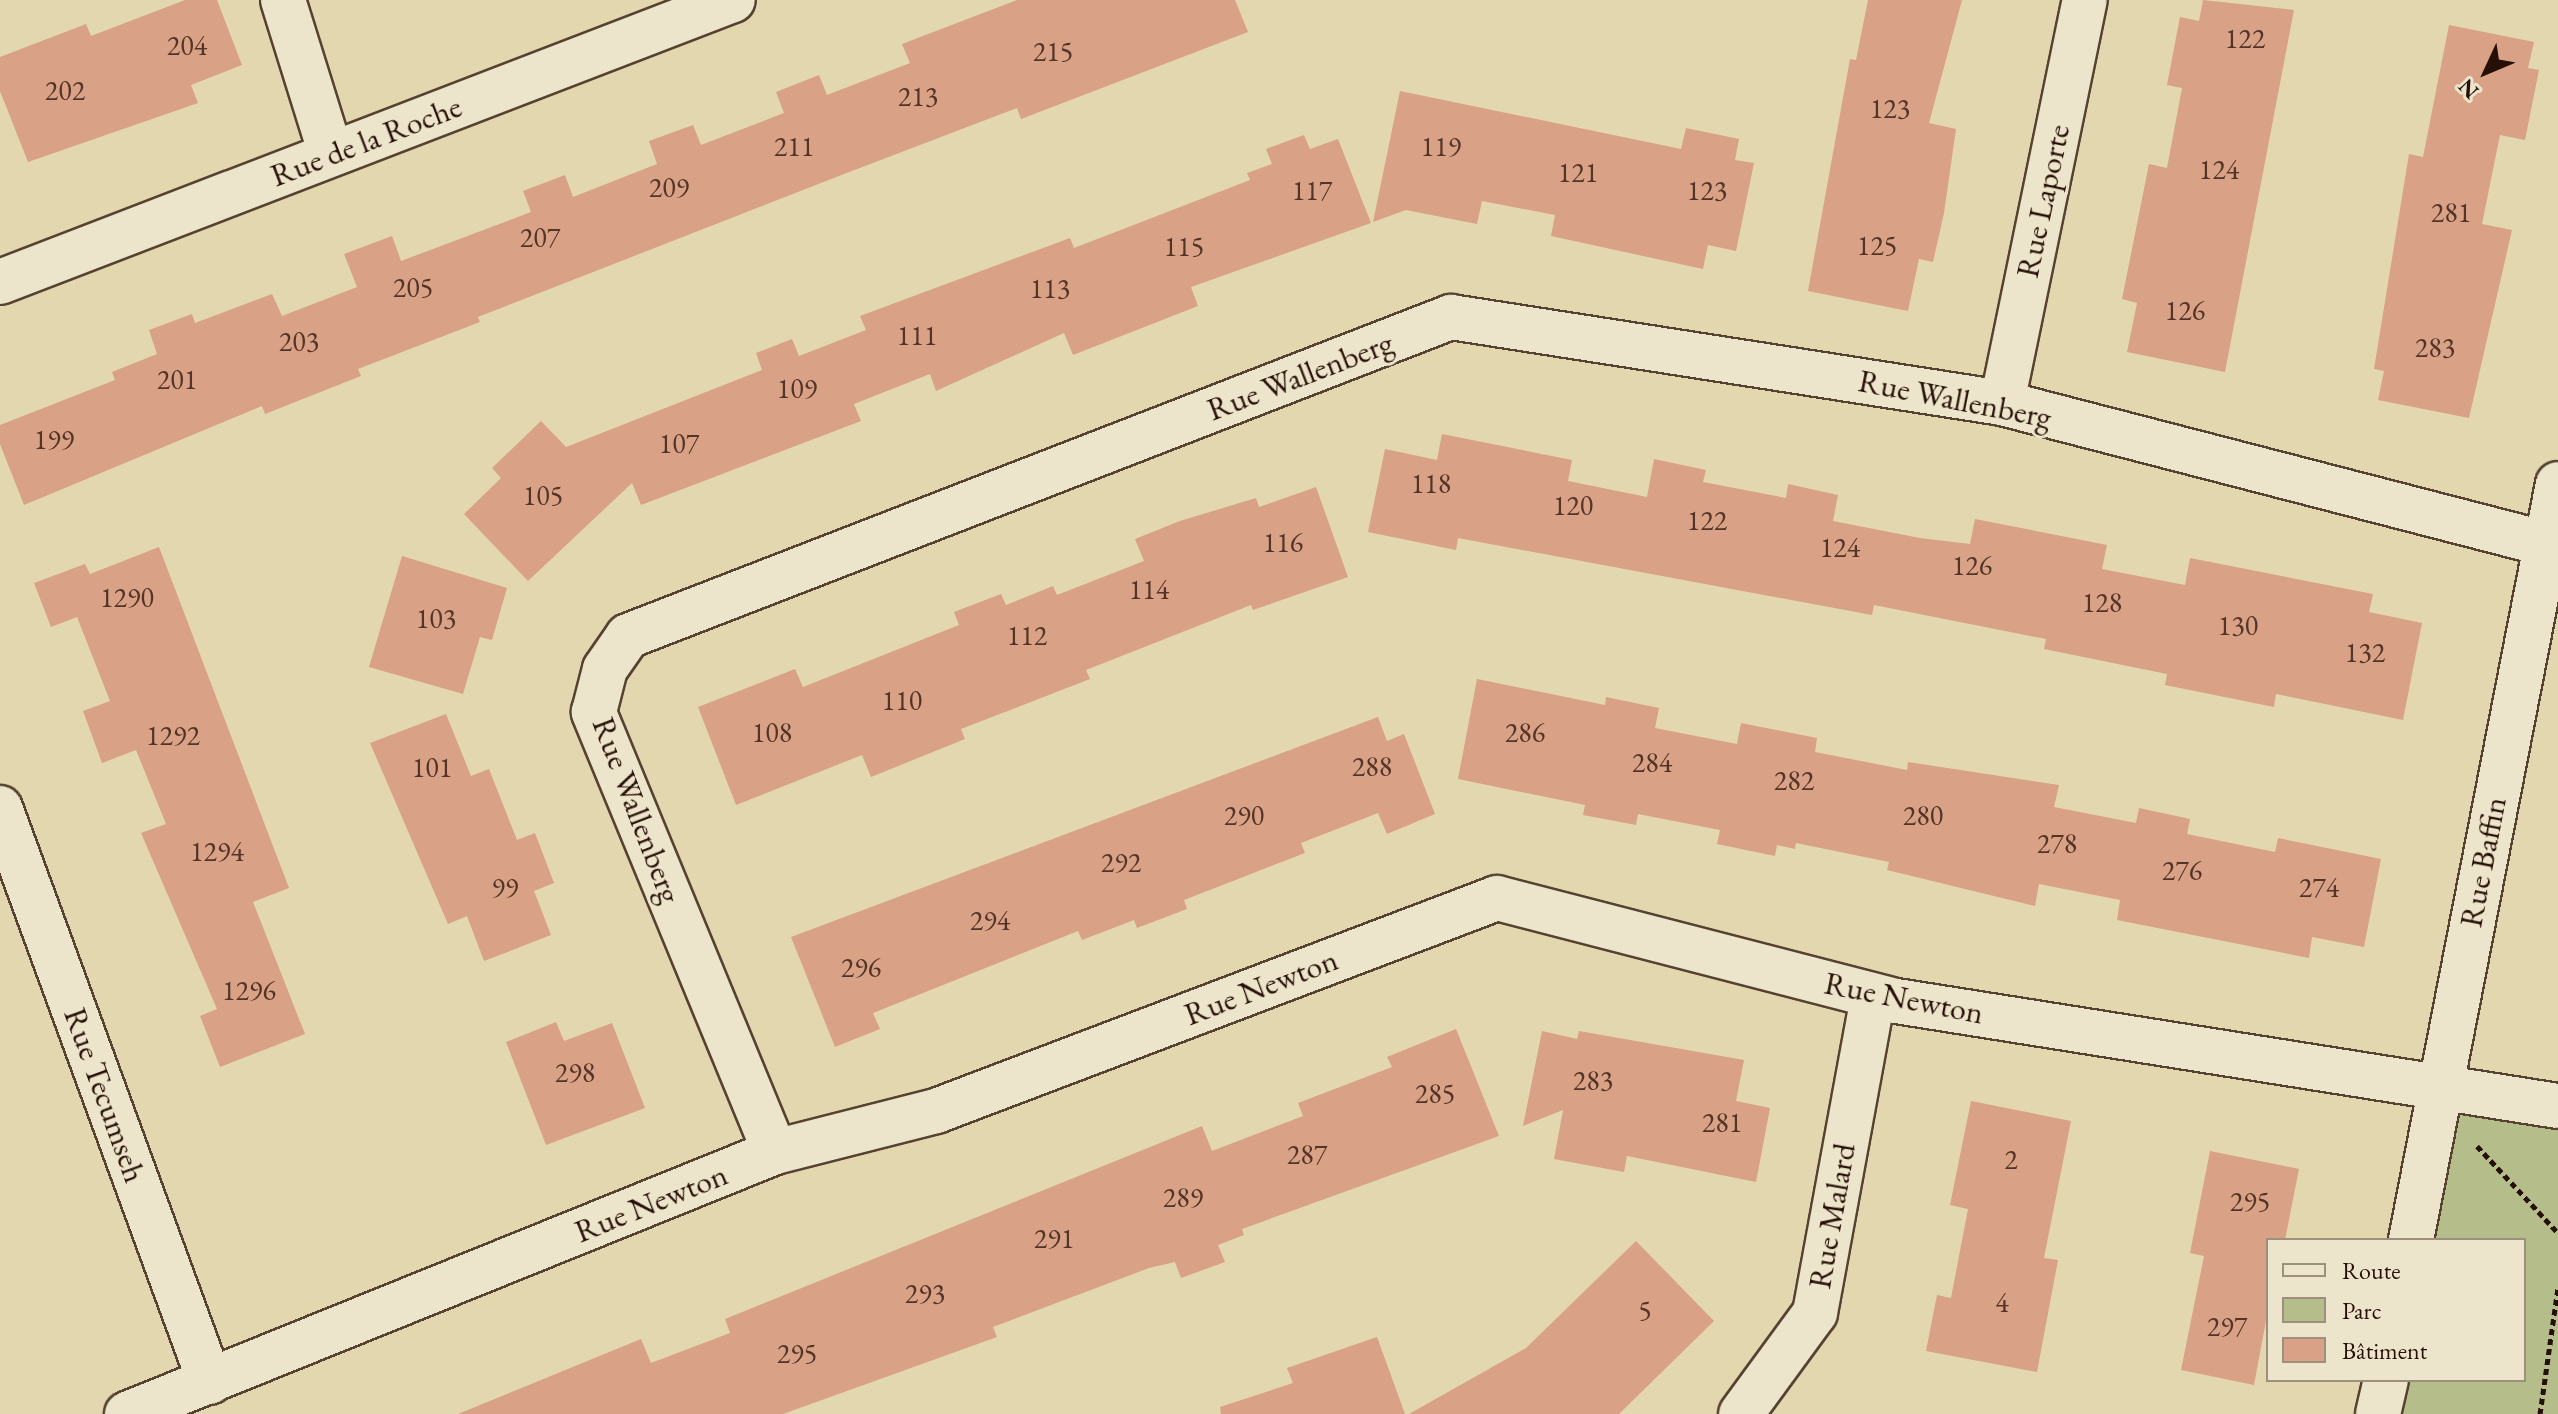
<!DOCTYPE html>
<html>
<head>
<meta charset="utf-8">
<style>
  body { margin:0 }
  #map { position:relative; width:2558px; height:1414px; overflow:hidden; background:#e3d7af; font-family:"EB Garamond",serif }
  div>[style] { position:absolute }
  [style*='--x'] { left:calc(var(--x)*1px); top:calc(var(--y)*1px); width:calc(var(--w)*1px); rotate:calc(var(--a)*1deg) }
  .green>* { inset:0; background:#b5be8a }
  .building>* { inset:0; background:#d9a185 }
  .path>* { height:5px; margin-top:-2.5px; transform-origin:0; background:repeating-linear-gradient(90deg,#261006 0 6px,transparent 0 10px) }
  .roads { filter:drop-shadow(2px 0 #554230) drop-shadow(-2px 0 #554230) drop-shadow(0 2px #554230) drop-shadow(0 -2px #554230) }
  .minor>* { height:44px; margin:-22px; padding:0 22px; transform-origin:22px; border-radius:22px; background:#ede5cb }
  .tertiary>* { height:44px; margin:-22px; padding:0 22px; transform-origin:22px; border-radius:22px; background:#ede5cb }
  span { translate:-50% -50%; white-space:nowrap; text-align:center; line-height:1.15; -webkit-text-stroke:6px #ede5cb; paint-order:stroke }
  .number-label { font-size:28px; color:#533426 }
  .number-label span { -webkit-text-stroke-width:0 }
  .street-label { font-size:32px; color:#261006 }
  .legend { position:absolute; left:2266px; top:1238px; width:260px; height:144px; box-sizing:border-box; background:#ede5cb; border:2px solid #9d907c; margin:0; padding:10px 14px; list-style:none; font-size:24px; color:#261006 }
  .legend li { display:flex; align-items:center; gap:16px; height:40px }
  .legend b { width:40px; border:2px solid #9d907c }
  .north { position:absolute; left:2446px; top:32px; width:80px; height:80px; -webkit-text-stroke:6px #ede5cb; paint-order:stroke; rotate:226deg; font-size:22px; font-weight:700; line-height:32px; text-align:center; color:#261006 }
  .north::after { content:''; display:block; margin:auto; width:28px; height:36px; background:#261006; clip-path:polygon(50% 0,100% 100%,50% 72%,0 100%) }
</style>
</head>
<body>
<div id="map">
  <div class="green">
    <i style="clip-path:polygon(2438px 1085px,2558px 1106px,2558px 1414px,2378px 1414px,2386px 1380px,2524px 1380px,2524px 1240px,2411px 1240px)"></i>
  </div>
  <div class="building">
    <i style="clip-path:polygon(185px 0,217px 0,242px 65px,191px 85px,198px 103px,28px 162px,0 91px,0 57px,86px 24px,91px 36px)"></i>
    <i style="clip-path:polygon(1017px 0,1235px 0,1248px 32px,1021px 119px,1017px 108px,844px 174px,478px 317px,480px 322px,358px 369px,361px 376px,265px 414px,262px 406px,24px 505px,0 444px,0 425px,115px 380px,112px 372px,157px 354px,149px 330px,192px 314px,195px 323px,272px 294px,282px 316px,357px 287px,344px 254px,392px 236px,401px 261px,531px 212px,523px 191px,565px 175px,573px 197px,657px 164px,649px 141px,693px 125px,701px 145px,784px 113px,776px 92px,819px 75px,827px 95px,910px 63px,902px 44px)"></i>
    <i style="clip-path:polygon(1868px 0,1962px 0,1929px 123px,1956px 129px,1944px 213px,1933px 262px,1919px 259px,1908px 311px,1808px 291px,1850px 59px,1856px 60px)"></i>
    <i style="clip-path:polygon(2203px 0,2294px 10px,2225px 372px,2127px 352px,2137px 303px,2122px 299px,2149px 164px,2167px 168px,2182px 88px,2167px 85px,2180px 17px,2199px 21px)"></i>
    <i style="clip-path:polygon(2449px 25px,2534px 42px,2528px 68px,2539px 70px,2525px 140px,2500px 135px,2482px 224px,2512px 230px,2469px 418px,2378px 400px,2384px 371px,2374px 369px,2409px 154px,2423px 157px)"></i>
    <i style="clip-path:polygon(1400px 91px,1681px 149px,1686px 128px,1739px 139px,1735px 160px,1754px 163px,1736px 251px,1708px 245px,1703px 269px,1551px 236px,1555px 215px,1482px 201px,1477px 224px,1406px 210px,1373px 222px)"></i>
    <i style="clip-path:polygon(1304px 135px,1310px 149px,1338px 139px,1371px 223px,1191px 287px,1198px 306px,1073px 355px,1064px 333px,936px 391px,930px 374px,854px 404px,861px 421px,641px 505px,632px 483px,528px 581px,464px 514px,501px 478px,492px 468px,541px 421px,566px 447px,762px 370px,756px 353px,792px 339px,799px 356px,866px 330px,860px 316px,1070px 238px,1074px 248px,1250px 180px,1247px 173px,1272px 164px,1266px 149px)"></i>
    <i style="clip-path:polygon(1442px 434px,1572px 460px,1568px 481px,1647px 497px,1654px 459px,1706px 470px,1703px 482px,1786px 498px,1788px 484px,1838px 495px,1833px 521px,1920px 538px,1970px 544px,1975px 519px,2107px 545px,2102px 569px,2185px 585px,2190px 558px,2373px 594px,2369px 612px,2422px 623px,2403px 720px,2276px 694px,2274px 707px,2165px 685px,2167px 674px,2044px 649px,2046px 639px,1874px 605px,1872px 615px,1458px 538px,1456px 550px,1368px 532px,1385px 449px,1437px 460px)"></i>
    <i style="clip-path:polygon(1316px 487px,1348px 577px,1253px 610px,1251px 605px,1086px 670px,1090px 679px,961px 729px,965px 739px,871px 777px,862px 755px,736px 805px,698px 707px,795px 669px,803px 687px,959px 625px,954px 612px,1001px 594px,1006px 605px,1053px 586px,1057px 595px,1144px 561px,1135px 539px,1180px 521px,1256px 498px,1259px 507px)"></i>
    <i style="clip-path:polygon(159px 547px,289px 888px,253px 902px,305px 1034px,220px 1067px,200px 1016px,217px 1009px,141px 833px,166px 824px,136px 750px,102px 763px,83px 711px,110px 701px,77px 617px,51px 627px,34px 583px,85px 564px,90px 574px)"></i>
    <i style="clip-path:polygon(402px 556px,507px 588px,492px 640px,480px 637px,463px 694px,369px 667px)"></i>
    <i style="clip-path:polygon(1477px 679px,1605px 705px,1606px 697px,1659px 708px,1655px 728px,1737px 744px,1741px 723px,1817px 738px,1815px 752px,1907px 770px,1908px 762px,2059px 785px,2054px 807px,2136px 823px,2139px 808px,2190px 819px,2187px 834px,2275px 852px,2278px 838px,2381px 859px,2364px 947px,2312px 937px,2309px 958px,2117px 920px,2120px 900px,2039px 884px,2035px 906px,1887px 870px,1889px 862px,1796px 843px,1795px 849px,1777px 845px,1775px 856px,1717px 844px,1720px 830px,1638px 814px,1636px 825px,1583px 815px,1585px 805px,1458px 779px)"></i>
    <i style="clip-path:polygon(446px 714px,471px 776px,489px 769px,517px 840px,535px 833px,554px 883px,534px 891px,551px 935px,484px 961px,467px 916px,448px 924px,370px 743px)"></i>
    <i style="clip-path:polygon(1378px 717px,1387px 741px,1404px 734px,1435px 814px,1387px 834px,1378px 813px,1301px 843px,1305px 853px,1184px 900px,1187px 909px,1137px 928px,1134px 920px,1082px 940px,1078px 931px,873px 1013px,880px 1029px,835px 1047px,791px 937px)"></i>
    <i style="clip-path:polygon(556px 1022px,564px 1041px,612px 1023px,645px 1108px,546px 1145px,506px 1042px)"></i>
    <i style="clip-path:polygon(1456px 1029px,1499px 1136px,1242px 1229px,1244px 1235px,1218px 1245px,1225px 1262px,1181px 1278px,1175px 1262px,1149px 1268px,993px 1327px,997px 1337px,783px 1414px,458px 1414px,641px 1339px,651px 1363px,730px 1333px,725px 1319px,1202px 1126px,1212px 1151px,1303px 1116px,1298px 1103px,1392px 1067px,1387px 1057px)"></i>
    <i style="clip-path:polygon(1542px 1031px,1577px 1039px,1579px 1031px,1744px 1060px,1736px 1101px,1770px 1108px,1756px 1182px,1627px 1156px,1624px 1172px,1554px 1159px,1563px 1110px,1523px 1126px)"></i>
    <i style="clip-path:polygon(1971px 1101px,2071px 1121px,2044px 1258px,2058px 1260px,2037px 1372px,1926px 1351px,1937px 1295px,1951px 1298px,1968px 1209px,1950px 1205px)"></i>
    <i style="clip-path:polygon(2210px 1151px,2299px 1169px,2285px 1240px,2268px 1240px,2268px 1310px,2254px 1385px,2181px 1370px,2204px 1256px,2190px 1253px)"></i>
    <i style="clip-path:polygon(1636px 1241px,1714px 1321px,1619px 1414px,1409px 1414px,1526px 1348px)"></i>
    <i style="clip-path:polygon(1377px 1337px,1405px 1414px,1221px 1414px,1220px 1407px,1293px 1383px,1287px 1368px)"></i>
  </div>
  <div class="path">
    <i style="--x:2477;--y:1146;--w:119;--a:47"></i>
    <i style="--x:2540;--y:1414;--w:127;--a:-81.9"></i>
  </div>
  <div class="roads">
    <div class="minor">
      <i style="--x:283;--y:0;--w:161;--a:72.7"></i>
      <i style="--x:0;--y:282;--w:785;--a:-21.04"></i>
      <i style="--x:2002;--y:403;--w:411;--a:-78.4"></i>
      <i style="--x:775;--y:1152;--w:476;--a:-112.4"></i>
      <i style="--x:594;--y:712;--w:44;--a:-75.7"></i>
      <i style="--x:605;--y:669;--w:40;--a:-55.1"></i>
      <i style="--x:628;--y:636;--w:883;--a:-21.19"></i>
      <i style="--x:1451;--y:317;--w:558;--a:8.87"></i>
      <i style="--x:2002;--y:403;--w:563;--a:14.51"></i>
      <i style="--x:2411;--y:1240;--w:770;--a:-79"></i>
      <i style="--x:127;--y:1414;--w:699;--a:-22.01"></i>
      <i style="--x:775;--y:1152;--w:166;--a:-14.3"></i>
      <i style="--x:936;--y:1111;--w:600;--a:-20.79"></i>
      <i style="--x:1497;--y:898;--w:406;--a:14.5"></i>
      <i style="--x:1890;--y:1000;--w:676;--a:9.02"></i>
      <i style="--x:1741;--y:1414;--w:125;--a:-53.8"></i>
      <i style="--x:1815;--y:1313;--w:322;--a:-79.6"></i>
      <i style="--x:2378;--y:1414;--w:35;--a:-77"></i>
    </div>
    <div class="tertiary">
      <i style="--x:0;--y:808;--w:611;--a:69.9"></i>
    </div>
  </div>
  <div class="number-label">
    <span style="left:2245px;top:38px">122</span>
    <span style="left:187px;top:45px">204</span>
    <span style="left:1053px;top:51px">215</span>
    <span style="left:65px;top:90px">202</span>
    <span style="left:918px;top:96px">213</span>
    <span style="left:1890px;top:108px">123</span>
    <span style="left:794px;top:146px">211</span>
    <span style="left:1441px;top:146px">119</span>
    <span style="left:2219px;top:169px">124</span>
    <span style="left:1578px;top:172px">121</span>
    <span style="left:669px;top:187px">209</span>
    <span style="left:1312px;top:190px">117</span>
    <span style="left:1707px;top:190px">123</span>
    <span style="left:2451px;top:212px">281</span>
    <span style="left:540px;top:237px">207</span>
    <span style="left:1877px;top:245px">125</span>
    <span style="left:1184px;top:246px">115</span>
    <span style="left:413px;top:287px">205</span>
    <span style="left:1050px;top:288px">113</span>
    <span style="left:2185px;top:310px">126</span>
    <span style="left:917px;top:335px">111</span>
    <span style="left:299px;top:341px">203</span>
    <span style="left:2435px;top:347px">283</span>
    <span style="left:177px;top:379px">201</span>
    <span style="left:797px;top:388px">109</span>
    <span style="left:54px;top:439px">199</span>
    <span style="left:679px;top:443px">107</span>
    <span style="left:1431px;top:483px">118</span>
    <span style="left:543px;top:495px">105</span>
    <span style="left:1573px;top:505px">120</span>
    <span style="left:1707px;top:520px">122</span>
    <span style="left:1283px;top:542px">116</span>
    <span style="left:1840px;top:547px">124</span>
    <span style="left:1972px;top:565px">126</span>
    <span style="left:1149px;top:589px">114</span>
    <span style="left:127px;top:597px">1290</span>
    <span style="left:2102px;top:602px">128</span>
    <span style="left:436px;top:618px">103</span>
    <span style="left:2238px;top:625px">130</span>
    <span style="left:1027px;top:635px">112</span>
    <span style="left:2365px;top:652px">132</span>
    <span style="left:902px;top:700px">110</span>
    <span style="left:772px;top:732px">108</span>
    <span style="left:1525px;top:732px">286</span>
    <span style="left:173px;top:735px">1292</span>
    <span style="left:1652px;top:762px">284</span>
    <span style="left:1372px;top:766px">288</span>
    <span style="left:432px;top:767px">101</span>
    <span style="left:1794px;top:780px">282</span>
    <span style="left:1244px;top:815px">290</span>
    <span style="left:1923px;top:815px">280</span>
    <span style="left:2057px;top:843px">278</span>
    <span style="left:217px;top:851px">1294</span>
    <span style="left:1121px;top:862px">292</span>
    <span style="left:2182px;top:870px">276</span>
    <span style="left:505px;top:887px">99</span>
    <span style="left:2319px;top:887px">274</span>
    <span style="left:990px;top:920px">294</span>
    <span style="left:861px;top:967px">296</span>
    <span style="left:249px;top:990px">1296</span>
    <span style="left:575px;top:1072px">298</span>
    <span style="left:1593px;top:1080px">283</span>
    <span style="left:1435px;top:1093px">285</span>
    <span style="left:1722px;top:1122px">281</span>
    <span style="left:1307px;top:1154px">287</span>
    <span style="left:2011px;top:1159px">2</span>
    <span style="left:1183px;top:1197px">289</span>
    <span style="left:2250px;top:1201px">295</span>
    <span style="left:1054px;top:1238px">291</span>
    <span style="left:925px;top:1293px">293</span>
    <span style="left:2002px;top:1302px">4</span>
    <span style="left:1645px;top:1310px">5</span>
    <span style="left:2227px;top:1326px">297</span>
    <span style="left:797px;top:1353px">295</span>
  </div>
  <div class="street-label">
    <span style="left:366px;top:141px;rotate:-21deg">Rue de la Roche</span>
    <span style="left:2043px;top:201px;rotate:-78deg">Rue Laporte</span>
    <span style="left:1300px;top:376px;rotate:-21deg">Rue Wallenberg</span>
    <span style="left:1955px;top:399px;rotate:11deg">Rue Wallenberg</span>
    <span style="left:637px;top:810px;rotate:69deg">Rue Wallenberg</span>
    <span style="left:2483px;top:862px;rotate:-79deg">Rue Baffin</span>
    <span style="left:1261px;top:987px;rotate:-21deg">Rue Newton</span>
    <span style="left:1904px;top:998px;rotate:11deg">Rue Newton</span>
    <span style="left:105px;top:1095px;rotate:70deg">Rue Tecumseh</span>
    <span style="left:651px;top:1203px;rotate:-22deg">Rue Newton</span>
    <span style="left:1832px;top:1216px;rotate:-80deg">Rue Malard</span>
  </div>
  <ul class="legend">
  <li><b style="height:10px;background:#ede5cb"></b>Route</li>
  <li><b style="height:22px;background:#b5be8a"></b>Parc</li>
  <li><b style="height:22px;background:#d9a185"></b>Bâtiment</li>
  </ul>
  <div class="north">N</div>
</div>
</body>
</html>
